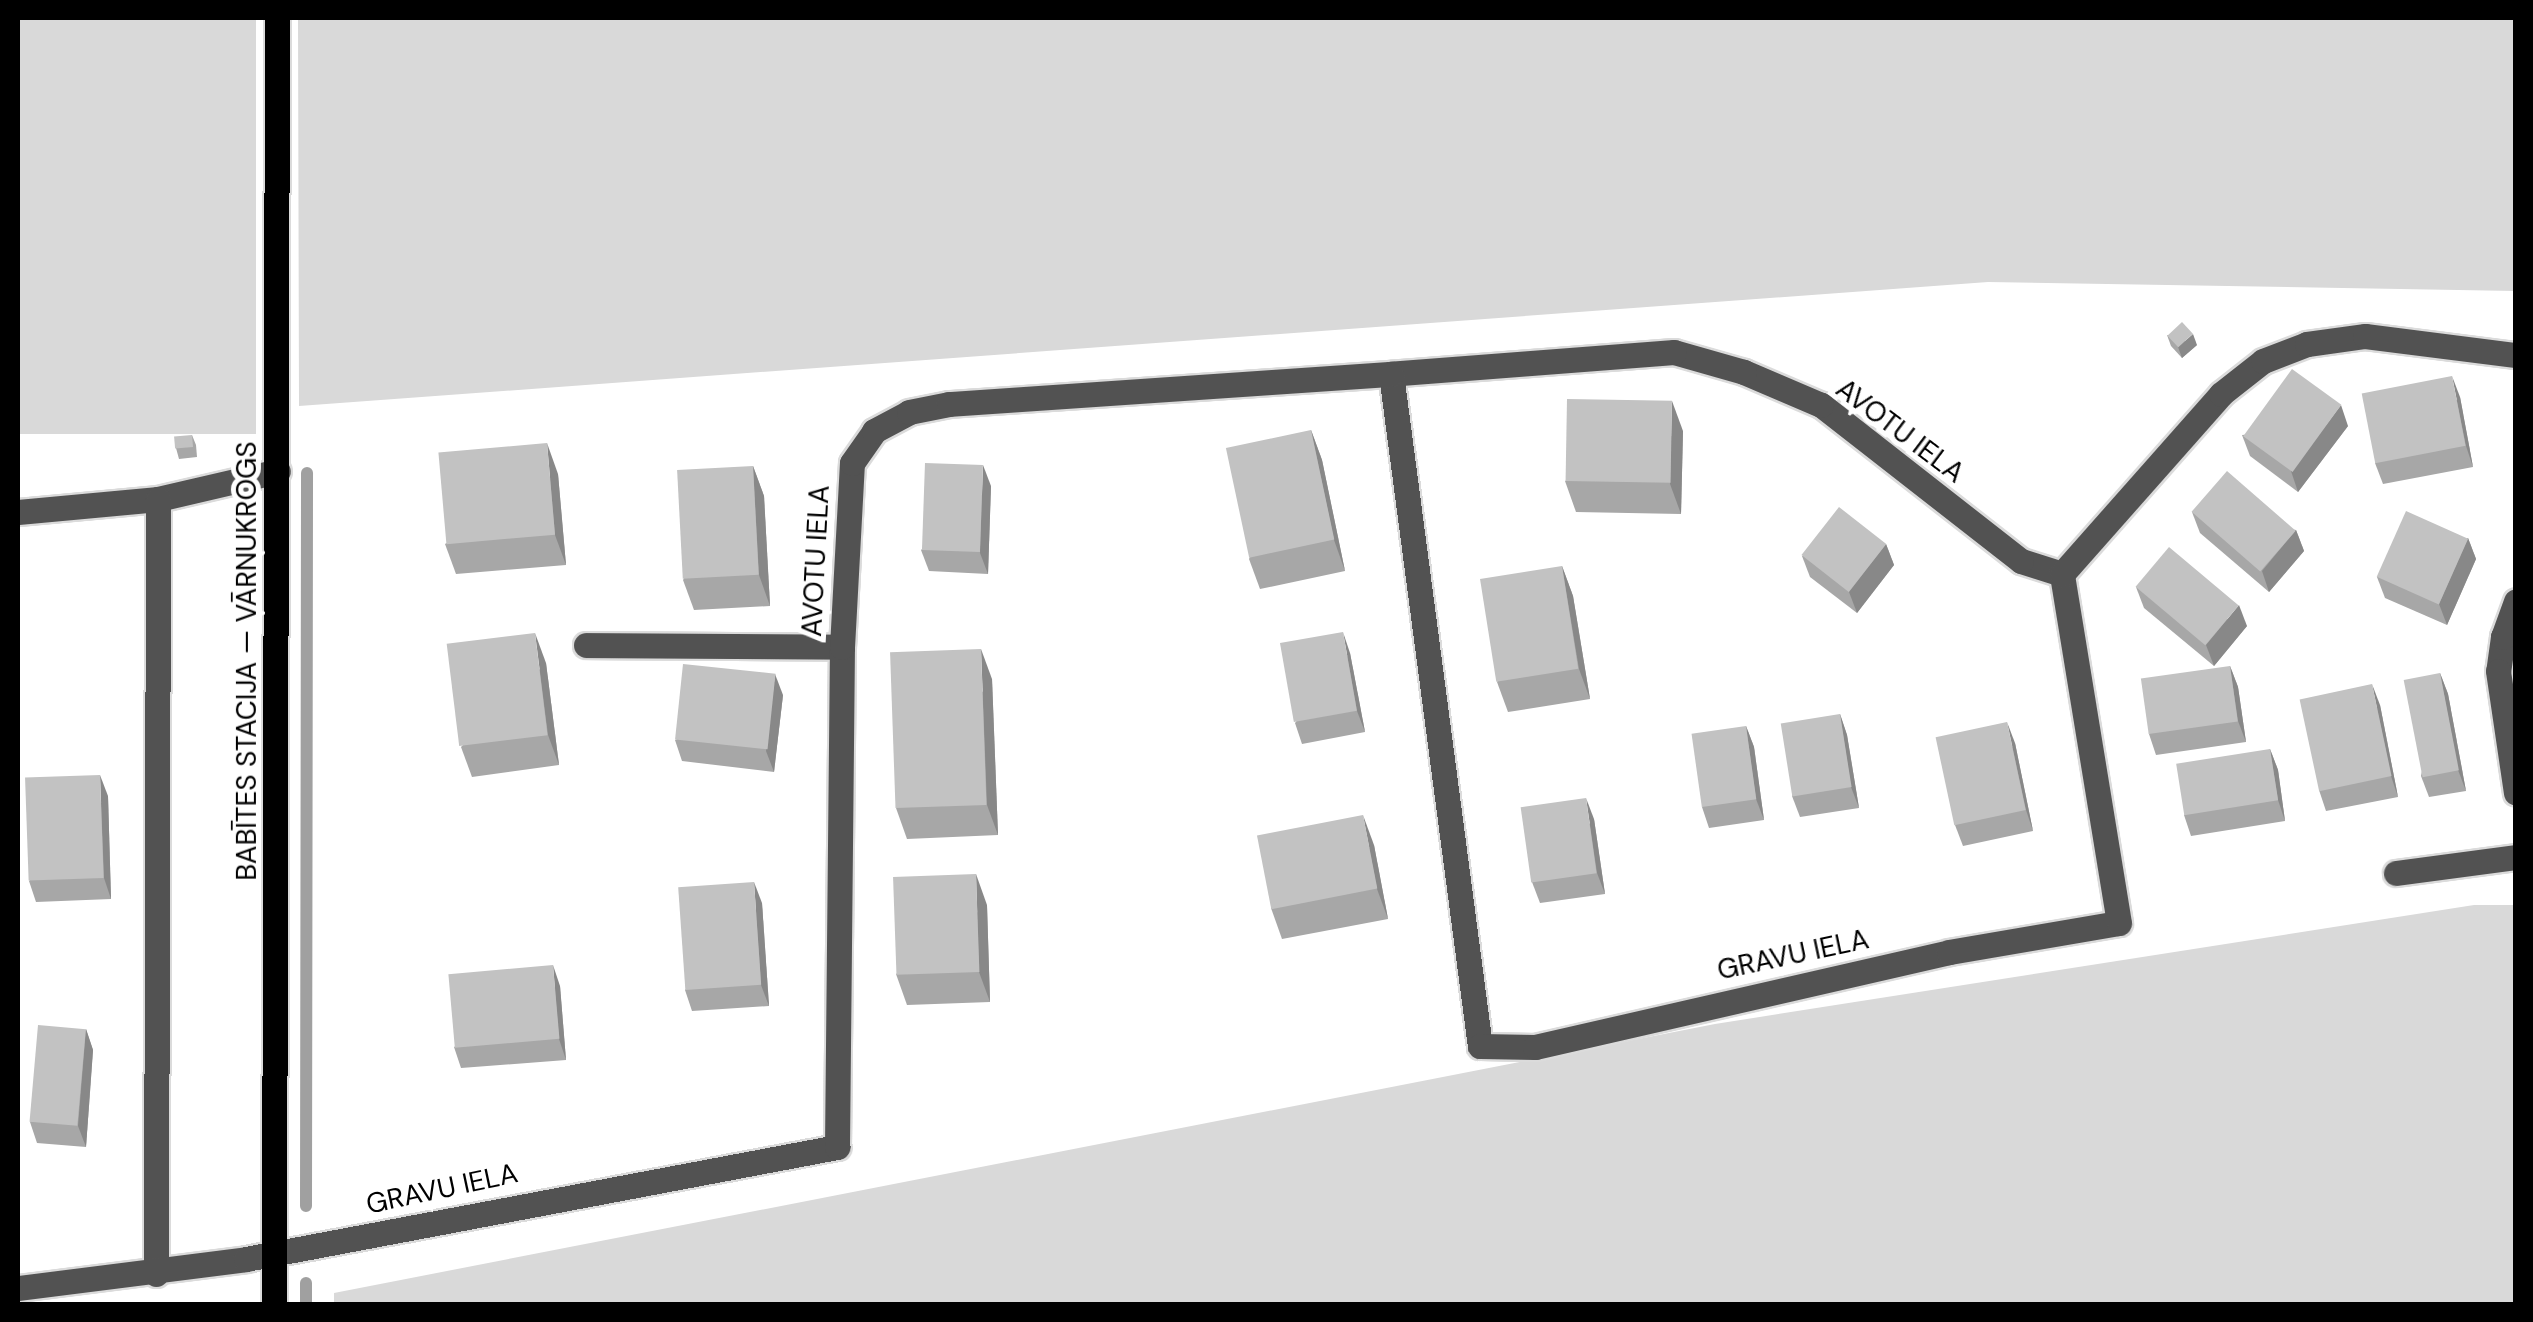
<!DOCTYPE html>
<html>
<head>
<meta charset="utf-8">
<style>
  body { margin:0 }
  #map { position:relative; width:2533px; height:1322px; overflow:hidden; background:#fff; font-family:"DM Sans",sans-serif }
  div>[style] { position:absolute }
  [style*='--x'] { left:calc(var(--x)*1px); top:calc(var(--y)*1px); width:calc(var(--w)*1px); rotate:calc(var(--a)*1deg) }
  .green>* { inset:0; background:#d9d9d9; transform-origin:0 0 }
  .stream>* { height:12px; margin:-6px; padding:0 6px; transform-origin:6px; border-radius:6px; background:#a0a0a0 }
  .roads { filter:drop-shadow(2px 0 #dbdbdb) drop-shadow(-2px 0 #dbdbdb) drop-shadow(0 2px #dbdbdb) drop-shadow(0 -2px #dbdbdb) }
  .minor>* { height:25px; margin:-12.5px; padding:0 12.5px; transform-origin:12.5px; border-radius:12.5px; background:#525252 }
  .major>* { height:25px; margin:-12.5px; padding:0 12.5px; transform-origin:12.5px; border-radius:12.5px; background:#000 }
  .wall>* { inset:0; background:#a7a7a7 }
  .shaded-wall>* { inset:0; background:#888 }
  .building>* { inset:0; background:#c2c2c2; transform-origin:0 0 }
  span { translate:-50% -50%; white-space:nowrap; text-align:center; line-height:1.15; -webkit-text-stroke:10px #fff; paint-order:stroke }
  .street-label { font-size:28px; color:#000 }
  .frame { position:absolute; inset:0; border:20px solid #000; pointer-events:none }
</style>
</head>
<body>
<div id="map">
  <div class="green">
    <i style="left:18px;top:18px;width:238px;height:416px"></i>
    <i style="clip-path:polygon(298px 18px,2515px 18px,2515px 291px,1988px 282px,299px 406px)"></i>
    <i style="clip-path:polygon(2474px 905px,2515px 905px,2515px 1304px,334px 1304px,334px 1293px,1715px 1024px)"></i>
  </div>
  <div class="stream">
    <i style="--x:306;--y:1206;--w:733;--a:-89.92"></i>
    <i style="--x:306;--y:1304;--w:21;--a:-90"></i>
  </div>
  <div class="roads">
    <div class="minor">
      <i style="--x:18;--y:512;--w:141;--a:-5.3"></i>
      <i style="--x:158;--y:499;--w:123;--a:-13.1"></i>
      <i style="--x:2062;--y:574;--w:43;--a:-162.4"></i>
      <i style="--x:2021;--y:561;--w:254;--a:-142"></i>
      <i style="--x:1821;--y:405;--w:84;--a:-156.8"></i>
      <i style="--x:1744;--y:372;--w:73;--a:-164.1"></i>
      <i style="--x:1674;--y:352;--w:284;--a:175.6"></i>
      <i style="--x:1391;--y:374;--w:678;--a:82.46"></i>
      <i style="--x:1480;--y:1046;--w:55;--a:1"></i>
      <i style="--x:1535;--y:1047;--w:425;--a:-12.9"></i>
      <i style="--x:1949;--y:952;--w:172;--a:-9.7"></i>
      <i style="--x:2119;--y:923;--w:354;--a:-99.3"></i>
      <i style="--x:2062;--y:574;--w:240;--a:-48.5"></i>
      <i style="--x:2221;--y:394;--w:53;--a:-38.2"></i>
      <i style="--x:2263;--y:361;--w:47;--a:-21.1"></i>
      <i style="--x:2307;--y:344;--w:59;--a:-7.9"></i>
      <i style="--x:2365;--y:336;--w:152;--a:7.2"></i>
      <i style="--x:2516;--y:636;--w:13;--a:176"></i>
      <i style="--x:2503;--y:637;--w:34;--a:98"></i>
      <i style="--x:2498;--y:671;--w:123;--a:81.6"></i>
      <i style="--x:2503;--y:637;--w:38;--a:-70"></i>
      <i style="--x:586;--y:645;--w:256;--a:0.4"></i>
      <i style="--x:2396;--y:873;--w:121;--a:-7.6"></i>
      <i style="--x:156;--y:1274;--w:775;--a:-89.85"></i>
      <i style="--x:18;--y:1288;--w:230;--a:-7.2"></i>
      <i style="--x:246;--y:1259;--w:602;--a:-10.73"></i>
      <i style="--x:837;--y:1147;--w:500;--a:-89.43"></i>
      <i style="--x:842;--y:647;--w:184;--a:-86.9"></i>
      <i style="--x:852;--y:463;--w:39;--a:-55"></i>
      <i style="--x:874;--y:431;--w:40;--a:-28"></i>
      <i style="--x:909;--y:412;--w:41;--a:-11.3"></i>
      <i style="--x:949;--y:404;--w:443;--a:-3.9"></i>
    </div>
    <div class="major">
      <i style="--x:274;--y:1304;--w:1286;--a:-89.87"></i>
    </div>
  </div>
  <div class="wall">
    <i style="clip-path:polygon(2167px 335px,2197px 345px,2182px 358px,2171px 346px)"></i>
    <i style="clip-path:polygon(2460px 397px,2473px 467px,2383px 484px,2375px 463px)"></i>
    <i style="clip-path:polygon(2348px 426px,2298px 492px,2250px 456px,2242px 435px)"></i>
    <i style="clip-path:polygon(1311px 430px,1322px 460px,1345px 571px,1260px 589px,1249px 559px)"></i>
    <i style="clip-path:polygon(1683px 431px,1681px 514px,1576px 512px,1565px 481px)"></i>
    <i style="clip-path:polygon(192px 435px,196px 445px,197px 457px,179px 459px,176px 448px)"></i>
    <i style="clip-path:polygon(753px 466px,764px 496px,770px 606px,694px 610px,683px 580px)"></i>
    <i style="clip-path:polygon(558px 474px,566px 565px,456px 574px,445px 544px)"></i>
    <i style="clip-path:polygon(991px 486px,988px 574px,929px 571px,921px 550px)"></i>
    <i style="clip-path:polygon(2192px 512px,2296px 530px,2304px 551px,2269px 592px,2200px 533px)"></i>
    <i style="clip-path:polygon(2468px 538px,2476px 559px,2447px 625px,2385px 598px,2377px 577px)"></i>
    <i style="clip-path:polygon(1886px 544px,1894px 565px,1857px 613px,1810px 577px,1802px 556px)"></i>
    <i style="clip-path:polygon(1562px 566px,1573px 596px,1590px 699px,1508px 712px,1497px 682px)"></i>
    <i style="clip-path:polygon(2136px 587px,2247px 626px,2214px 666px,2144px 608px)"></i>
    <i style="clip-path:polygon(1350px 653px,1365px 732px,1302px 744px,1295px 723px)"></i>
    <i style="clip-path:polygon(546px 663px,559px 765px,472px 777px,461px 747px)"></i>
    <i style="clip-path:polygon(2230px 666px,2238px 687px,2246px 742px,2156px 755px,2149px 734px)"></i>
    <i style="clip-path:polygon(2440px 673px,2448px 694px,2466px 791px,2429px 797px,2421px 776px)"></i>
    <i style="clip-path:polygon(992px 679px,998px 835px,907px 839px,896px 808px)"></i>
    <i style="clip-path:polygon(783px 695px,774px 772px,682px 761px,675px 740px)"></i>
    <i style="clip-path:polygon(2380px 705px,2398px 797px,2326px 811px,2319px 790px)"></i>
    <i style="clip-path:polygon(1840px 714px,1847px 735px,1859px 808px,1800px 817px,1792px 796px)"></i>
    <i style="clip-path:polygon(1746px 726px,1754px 747px,1764px 820px,1709px 828px,1702px 807px)"></i>
    <i style="clip-path:polygon(2015px 743px,2033px 831px,1963px 846px,1955px 825px)"></i>
    <i style="clip-path:polygon(2270px 749px,2278px 770px,2285px 821px,2191px 836px,2184px 815px)"></i>
    <i style="clip-path:polygon(108px 796px,111px 899px,36px 902px,29px 881px)"></i>
    <i style="clip-path:polygon(1594px 819px,1605px 894px,1540px 903px,1532px 882px)"></i>
    <i style="clip-path:polygon(1374px 845px,1388px 919px,1282px 939px,1271px 908px)"></i>
    <i style="clip-path:polygon(762px 903px,769px 1006px,692px 1011px,685px 990px)"></i>
    <i style="clip-path:polygon(987px 905px,990px 1002px,907px 1005px,896px 974px)"></i>
    <i style="clip-path:polygon(560px 986px,566px 1060px,461px 1068px,454px 1047px)"></i>
    <i style="clip-path:polygon(86px 1029px,93px 1050px,86px 1147px,37px 1143px,30px 1122px)"></i>
  </div>
  <div class="shaded-wall">
    <i style="clip-path:polygon(2193px 334px,2197px 345px,2182px 358px,2178px 347px)"></i>
    <i style="clip-path:polygon(2452px 376px,2460px 397px,2473px 467px,2466px 446px)"></i>
    <i style="clip-path:polygon(1672px 401px,1683px 431px,1681px 514px,1670px 484px)"></i>
    <i style="clip-path:polygon(2341px 405px,2348px 426px,2298px 492px,2291px 471px)"></i>
    <i style="clip-path:polygon(1311px 430px,1322px 460px,1345px 571px,1334px 540px)"></i>
    <i style="clip-path:polygon(547px 443px,558px 474px,566px 565px,555px 535px)"></i>
    <i style="clip-path:polygon(983px 465px,991px 486px,988px 574px,980px 553px)"></i>
    <i style="clip-path:polygon(753px 466px,764px 496px,770px 606px,759px 575px)"></i>
    <i style="clip-path:polygon(2296px 530px,2304px 551px,2269px 592px,2262px 571px)"></i>
    <i style="clip-path:polygon(2468px 538px,2476px 559px,2447px 625px,2439px 604px)"></i>
    <i style="clip-path:polygon(1886px 544px,1894px 565px,1857px 613px,1849px 592px)"></i>
    <i style="clip-path:polygon(1562px 566px,1573px 596px,1590px 699px,1579px 669px)"></i>
    <i style="clip-path:polygon(2239px 605px,2247px 626px,2214px 666px,2206px 645px)"></i>
    <i style="clip-path:polygon(1343px 632px,1350px 653px,1365px 732px,1357px 711px)"></i>
    <i style="clip-path:polygon(535px 633px,546px 663px,559px 765px,548px 735px)"></i>
    <i style="clip-path:polygon(981px 649px,992px 679px,998px 835px,987px 805px)"></i>
    <i style="clip-path:polygon(2230px 666px,2238px 687px,2246px 742px,2238px 721px)"></i>
    <i style="clip-path:polygon(2440px 673px,2448px 694px,2466px 791px,2458px 770px)"></i>
    <i style="clip-path:polygon(775px 674px,783px 695px,774px 772px,766px 751px)"></i>
    <i style="clip-path:polygon(2372px 684px,2380px 705px,2398px 797px,2391px 776px)"></i>
    <i style="clip-path:polygon(1840px 714px,1847px 735px,1859px 808px,1851px 787px)"></i>
    <i style="clip-path:polygon(2007px 722px,2015px 743px,2033px 831px,2026px 810px)"></i>
    <i style="clip-path:polygon(1746px 726px,1754px 747px,1764px 820px,1756px 799px)"></i>
    <i style="clip-path:polygon(2270px 749px,2278px 770px,2285px 821px,2278px 800px)"></i>
    <i style="clip-path:polygon(100px 775px,108px 796px,111px 899px,104px 878px)"></i>
    <i style="clip-path:polygon(1586px 798px,1594px 819px,1605px 894px,1597px 873px)"></i>
    <i style="clip-path:polygon(1363px 815px,1374px 845px,1388px 919px,1377px 889px)"></i>
    <i style="clip-path:polygon(976px 874px,987px 905px,990px 1002px,979px 972px)"></i>
    <i style="clip-path:polygon(754px 882px,762px 903px,769px 1006px,761px 985px)"></i>
    <i style="clip-path:polygon(553px 965px,560px 986px,566px 1060px,559px 1039px)"></i>
    <i style="clip-path:polygon(86px 1029px,93px 1050px,86px 1147px,78px 1126px)"></i>
  </div>
  <div class="building">
    <i style="left:2182px;top:322px;width:16px;height:20px;rotate:47deg"></i>
    <i style="left:2292px;top:369px;width:61px;height:83px;rotate:36deg"></i>
    <i style="left:2452px;top:376px;width:71px;height:92px;rotate:79deg"></i>
    <i style="left:1567px;top:399px;width:105px;height:82px;rotate:1deg"></i>
    <i style="left:1311px;top:430px;width:112px;height:87px;rotate:78deg"></i>
    <i style="left:192px;top:435px;width:12px;height:18px;rotate:85deg"></i>
    <i style="left:547px;top:443px;width:92px;height:109px;rotate:85deg"></i>
    <i style="left:925px;top:463px;width:58px;height:87px;rotate:2deg"></i>
    <i style="left:753px;top:466px;width:109px;height:76px;rotate:87deg"></i>
    <i style="left:2227px;top:471px;width:91px;height:54px;rotate:41deg"></i>
    <i style="left:1839px;top:507px;width:60px;height:61px;rotate:38deg"></i>
    <i style="left:2406px;top:511px;width:68px;height:72px;rotate:24deg"></i>
    <i style="left:2169px;top:547px;width:91px;height:52px;rotate:40deg"></i>
    <i style="left:1562px;top:566px;width:104px;height:83px;rotate:81deg"></i>
    <i style="left:1343px;top:632px;width:80px;height:64px;rotate:80deg"></i>
    <i style="left:535px;top:633px;width:103px;height:89px;rotate:83deg"></i>
    <i style="left:981px;top:649px;width:156px;height:91px;rotate:88deg"></i>
    <i style="left:683px;top:664px;width:93px;height:76px;rotate:6deg"></i>
    <i style="left:2230px;top:666px;width:56px;height:90px;rotate:82deg"></i>
    <i style="left:2440px;top:673px;width:99px;height:37px;rotate:79deg"></i>
    <i style="left:2372px;top:684px;width:94px;height:74px;rotate:78deg"></i>
    <i style="left:1840px;top:714px;width:74px;height:60px;rotate:81deg"></i>
    <i style="left:2007px;top:722px;width:90px;height:73px;rotate:78deg"></i>
    <i style="left:1746px;top:726px;width:74px;height:55px;rotate:82deg"></i>
    <i style="left:2270px;top:749px;width:52px;height:95px;rotate:81deg"></i>
    <i style="left:100px;top:775px;width:103px;height:75px;rotate:88deg"></i>
    <i style="left:1586px;top:798px;width:76px;height:66px;rotate:82deg"></i>
    <i style="left:1363px;top:815px;width:75px;height:108px;rotate:79deg"></i>
    <i style="left:976px;top:874px;width:98px;height:83px;rotate:88deg"></i>
    <i style="left:754px;top:882px;width:103px;height:76px;rotate:86deg"></i>
    <i style="left:553px;top:965px;width:74px;height:105px;rotate:85deg"></i>
    <i style="left:38px;top:1025px;width:48px;height:97px;rotate:5deg"></i>
  </div>
  <div class="street-label">
    <span style="left:1900px;top:431px;rotate:37deg">AVOTU IELA</span>
    <span style="left:816px;top:561px;rotate:-87deg">AVOTU IELA</span>
    <span style="left:247px;top:661px;rotate:-90deg">BABĪTES STACIJA — VĀRNUKROGS</span>
    <span style="left:1793px;top:955px;rotate:-12deg">GRAVU IELA</span>
    <span style="left:442px;top:1189px;rotate:-12deg">GRAVU IELA</span>
  </div>
  <div class="frame"></div>
</div>
</body>
</html>
